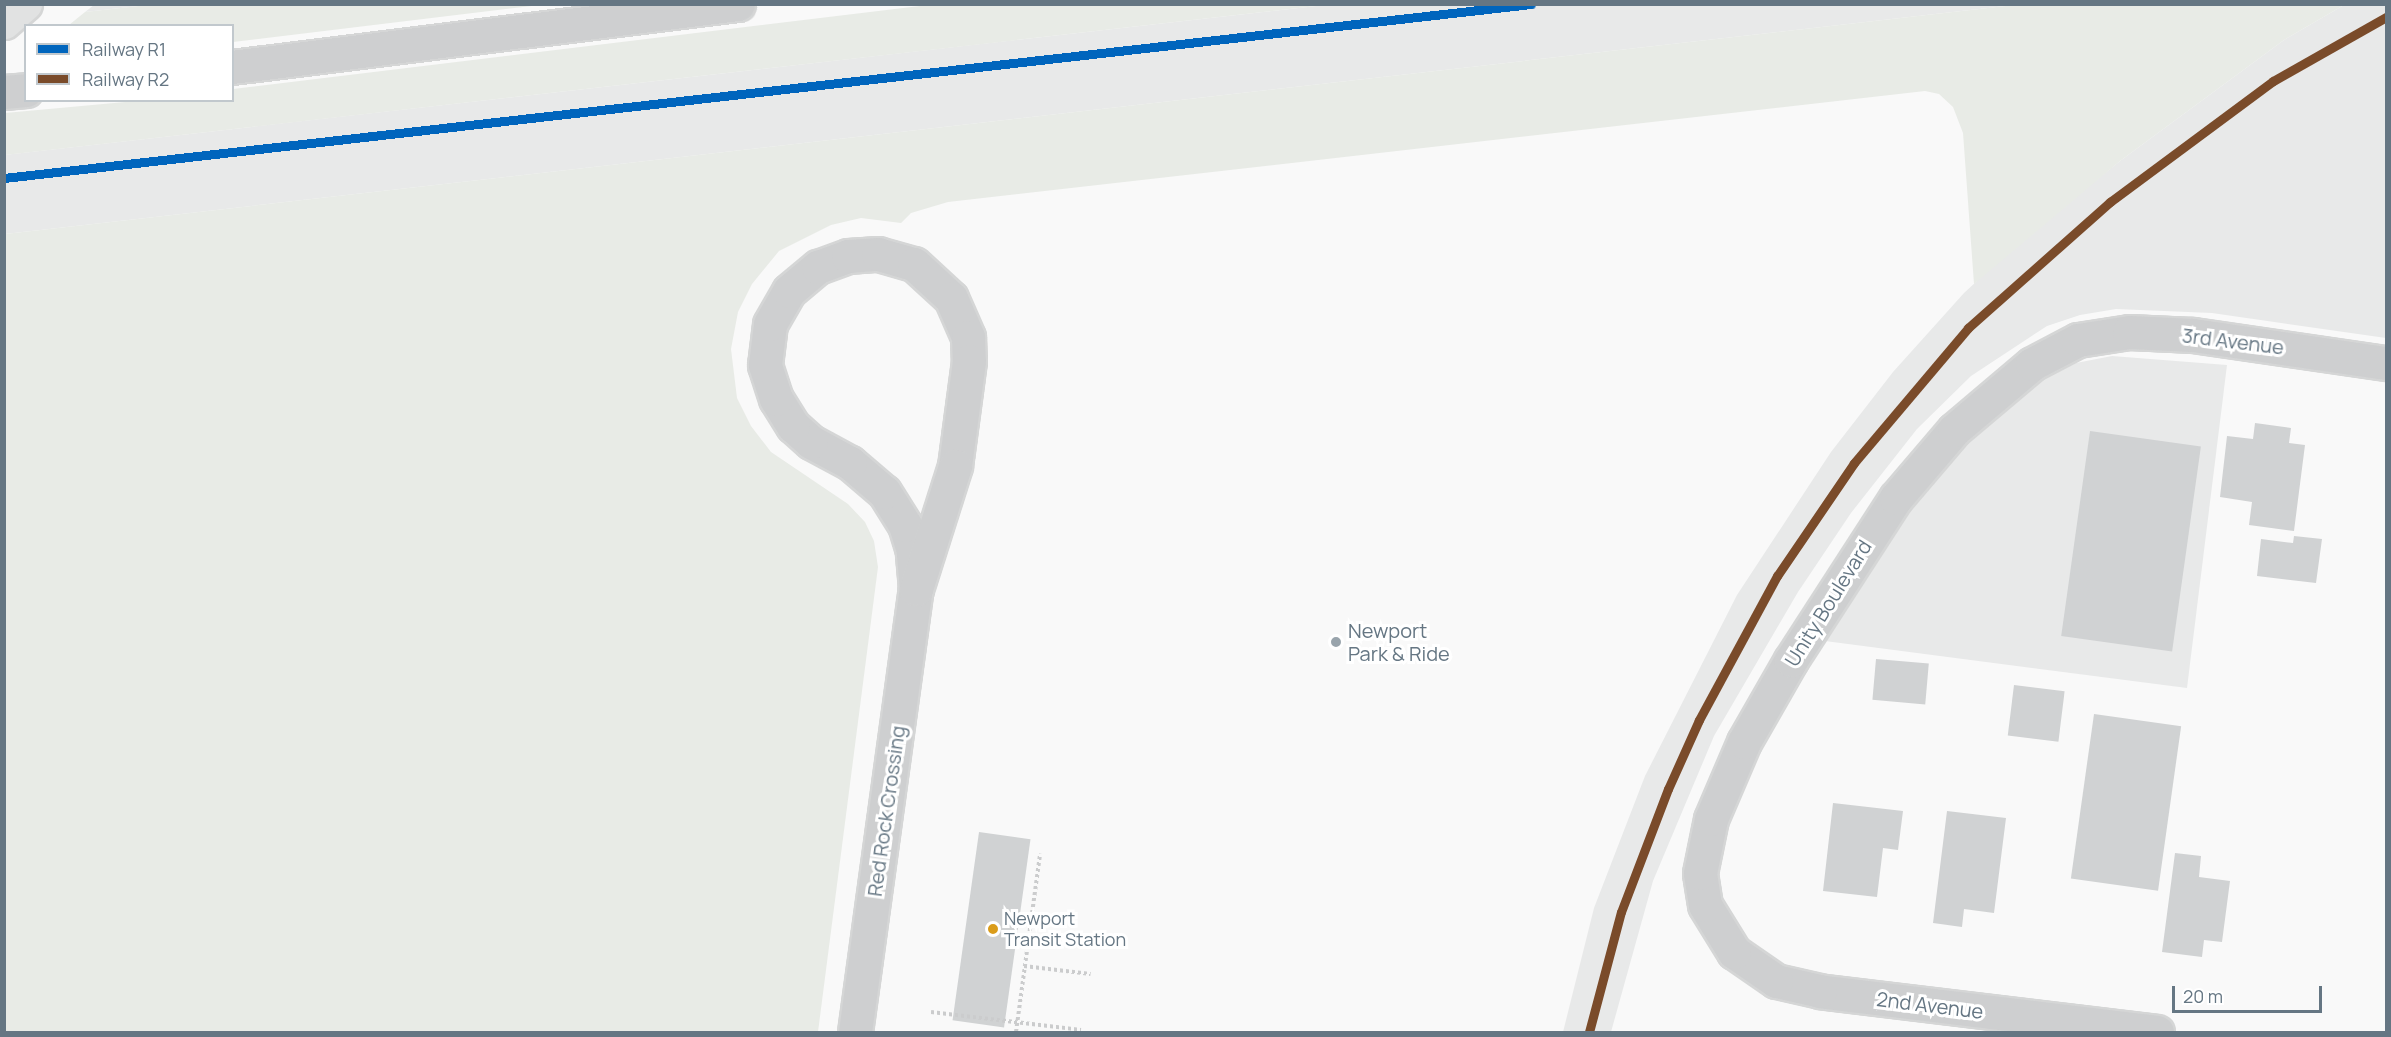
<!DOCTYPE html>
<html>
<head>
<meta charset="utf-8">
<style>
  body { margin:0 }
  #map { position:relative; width:2391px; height:1037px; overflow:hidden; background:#f9f9f9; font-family:Manrope,sans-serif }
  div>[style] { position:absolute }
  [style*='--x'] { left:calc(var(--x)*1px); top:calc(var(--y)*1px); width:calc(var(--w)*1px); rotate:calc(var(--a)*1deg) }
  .built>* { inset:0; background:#e8e9e9 }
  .green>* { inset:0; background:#e8ebe6 }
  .building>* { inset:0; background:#d0d2d3; transform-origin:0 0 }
  .path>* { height:4px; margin-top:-2px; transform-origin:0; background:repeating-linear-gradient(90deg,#cbcccd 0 3px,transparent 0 6px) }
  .roads { filter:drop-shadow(2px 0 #d5d6d6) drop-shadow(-2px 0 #d5d6d6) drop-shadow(0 2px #d5d6d6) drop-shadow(0 -2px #d5d6d6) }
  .minor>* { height:33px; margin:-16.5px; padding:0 16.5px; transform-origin:16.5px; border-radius:16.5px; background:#cecfd0 }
  .highway>* { height:33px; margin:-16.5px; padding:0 16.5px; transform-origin:16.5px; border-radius:16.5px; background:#e1e2e2 }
  .rail>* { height:4.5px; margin-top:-2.25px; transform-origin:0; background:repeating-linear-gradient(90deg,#c3c5c6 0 9px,transparent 0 13.5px) }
  .rail-1>* { height:9px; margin:-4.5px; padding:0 4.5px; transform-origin:4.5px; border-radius:4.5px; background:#0065bd }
  .rail-2>* { height:9px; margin:-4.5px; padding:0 4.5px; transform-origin:4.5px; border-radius:4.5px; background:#7a4b2a }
  .dots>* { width:16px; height:16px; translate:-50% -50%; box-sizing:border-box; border:3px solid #fff; border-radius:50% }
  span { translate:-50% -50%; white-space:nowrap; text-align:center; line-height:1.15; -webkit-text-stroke:6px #fff; paint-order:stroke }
  .bus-label { font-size:18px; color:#657683 }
  .left { translate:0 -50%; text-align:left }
  .street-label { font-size:20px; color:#657683 }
  .poi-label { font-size:20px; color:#657683 }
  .frame { position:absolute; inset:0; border:6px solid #657683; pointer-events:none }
  .legend { position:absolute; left:24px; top:24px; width:210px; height:78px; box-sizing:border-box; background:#fff; border:2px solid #c1c8cd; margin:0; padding:8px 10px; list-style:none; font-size:18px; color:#657683 }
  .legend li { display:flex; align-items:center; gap:12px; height:30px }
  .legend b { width:30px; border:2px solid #c1c8cd }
  .scale { position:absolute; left:2172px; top:986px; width:150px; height:27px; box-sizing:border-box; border:3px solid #657683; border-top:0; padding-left:8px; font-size:18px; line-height:21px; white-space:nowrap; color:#657683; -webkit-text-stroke:4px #fff; paint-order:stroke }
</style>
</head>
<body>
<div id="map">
  <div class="built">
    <i style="clip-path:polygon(94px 5px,94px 4px,147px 5px,85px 12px)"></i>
    <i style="clip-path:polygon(1325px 5px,2014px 5px,5px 234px,4px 155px)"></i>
    <i style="clip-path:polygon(2344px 5px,2386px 5px,2386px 338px,2212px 313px,2116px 309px,2080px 315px,2047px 326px,1971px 376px,1917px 429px,1851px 513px,1798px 592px,1714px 736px,1653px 881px,1611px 1032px,1563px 1032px,1594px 908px,1645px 776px,1737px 595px,1831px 452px,1893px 372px,1964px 293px,2017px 244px,2120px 161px,2284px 40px)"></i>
    <i style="clip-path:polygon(2112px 356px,2227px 365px,2187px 688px,1825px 641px,1913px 502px,1955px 452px,2041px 380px,2076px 363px)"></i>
  </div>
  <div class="green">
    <i style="clip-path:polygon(147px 5px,147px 4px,540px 5px,233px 42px,232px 26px,69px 25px,85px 12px)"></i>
    <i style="clip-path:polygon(928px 5px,1325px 5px,5px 155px,5px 113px,136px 101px,232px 100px,233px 89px)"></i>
    <i style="clip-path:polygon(2014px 5px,2344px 5px,2284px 40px,2120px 161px,1974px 284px,1963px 133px,1953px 107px,1939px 94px,1925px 91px,948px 202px,911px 213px,901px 223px,861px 218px,831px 225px,779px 251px,752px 284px,738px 312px,731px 349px,737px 398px,751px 426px,771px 452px,848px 504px,865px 522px,874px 541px,878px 567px,818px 1032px,5px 1032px,5px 234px)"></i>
  </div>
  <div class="building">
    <i style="clip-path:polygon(2255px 423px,2291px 428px,2289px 443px,2305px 445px,2294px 531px,2249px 525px,2252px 502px,2220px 497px,2227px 436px,2253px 439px)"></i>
    <i style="left:2090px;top:431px;width:112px;height:207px;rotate:8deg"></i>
    <i style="clip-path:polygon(2294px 536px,2322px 539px,2316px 583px,2257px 576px,2261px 539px,2293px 543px)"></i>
    <i style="left:1876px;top:659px;width:53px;height:41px;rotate:5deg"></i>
    <i style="left:2014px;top:685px;width:51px;height:51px;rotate:7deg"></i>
    <i style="left:2094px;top:714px;width:88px;height:166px;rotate:8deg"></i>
    <i style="clip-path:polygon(1833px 803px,1903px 811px,1898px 850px,1883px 848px,1877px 897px,1823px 891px)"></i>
    <i style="clip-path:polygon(1947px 811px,2006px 818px,1994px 913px,1964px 909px,1962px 927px,1933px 923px)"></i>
    <i style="left:979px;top:832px;width:52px;height:190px;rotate:8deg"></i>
    <i style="clip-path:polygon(2175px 853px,2201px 856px,2199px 877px,2230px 881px,2222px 942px,2204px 940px,2202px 957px,2162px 952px)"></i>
  </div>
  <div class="path">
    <i style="--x:1024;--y:966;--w:67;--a:6.8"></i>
    <i style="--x:931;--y:1012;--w:151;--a:6.8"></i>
    <i style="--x:1016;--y:1032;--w:180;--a:-82.3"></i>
  </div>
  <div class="roads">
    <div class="minor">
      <i style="--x:232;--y:67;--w:510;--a:-7.1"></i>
      <i style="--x:4;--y:92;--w:22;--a:-5"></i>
      <i style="--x:855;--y:1032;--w:447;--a:-82.2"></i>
      <i style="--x:916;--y:589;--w:38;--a:-95"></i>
      <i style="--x:913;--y:551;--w:27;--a:-107"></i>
      <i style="--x:905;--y:525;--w:39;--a:-122"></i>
      <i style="--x:884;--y:492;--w:45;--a:-139.5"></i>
      <i style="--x:850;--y:463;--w:44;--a:-151.7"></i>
      <i style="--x:811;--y:442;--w:24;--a:-138"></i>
      <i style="--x:793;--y:426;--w:32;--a:-122"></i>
      <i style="--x:776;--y:399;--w:36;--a:-108"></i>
      <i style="--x:765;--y:365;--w:41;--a:-83"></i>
      <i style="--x:770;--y:324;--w:38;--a:-60"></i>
      <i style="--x:789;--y:291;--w:38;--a:-40"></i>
      <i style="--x:818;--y:267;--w:32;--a:-20"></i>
      <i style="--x:848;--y:256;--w:30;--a:-4"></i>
      <i style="--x:878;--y:254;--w:37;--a:16"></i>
      <i style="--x:914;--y:264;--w:50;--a:42.6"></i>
      <i style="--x:951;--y:298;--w:43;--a:66.4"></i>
      <i style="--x:968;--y:337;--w:24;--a:88"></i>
      <i style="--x:969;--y:361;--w:106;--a:97.6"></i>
      <i style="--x:955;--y:466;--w:129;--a:107.6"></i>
      <i style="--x:2157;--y:1032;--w:339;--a:-173.1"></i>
      <i style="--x:1820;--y:991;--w:45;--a:-167.2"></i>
      <i style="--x:1776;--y:981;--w:51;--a:-145.4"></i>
      <i style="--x:1734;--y:952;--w:55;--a:-121.7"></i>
      <i style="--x:1705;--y:905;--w:32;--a:-99"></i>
      <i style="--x:1700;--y:873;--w:55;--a:-78.5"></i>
      <i style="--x:1711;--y:819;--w:84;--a:-66.8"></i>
      <i style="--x:1744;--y:742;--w:95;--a:-60.2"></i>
      <i style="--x:1791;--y:660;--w:193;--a:-57.1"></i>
      <i style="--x:1896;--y:498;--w:89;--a:-49.5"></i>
      <i style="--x:1954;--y:430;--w:102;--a:-40.2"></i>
      <i style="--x:2032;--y:364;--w:52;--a:-27.6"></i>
      <i style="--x:2078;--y:340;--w:52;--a:-8.9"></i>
      <i style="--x:2129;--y:332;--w:64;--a:2.7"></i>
      <i style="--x:2193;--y:335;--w:195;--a:8.3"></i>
    </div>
    <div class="highway">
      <i style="--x:4;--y:22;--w:28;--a:-41"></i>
    </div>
  </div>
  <div class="rail">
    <i style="--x:1589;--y:1032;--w:124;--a:-75.1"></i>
    <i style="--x:1621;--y:912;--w:132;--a:-69.1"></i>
    <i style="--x:1668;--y:789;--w:76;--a:-65.8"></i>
    <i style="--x:1699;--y:720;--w:164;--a:-61.6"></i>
    <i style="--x:1777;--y:576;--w:137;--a:-55.7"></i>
    <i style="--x:1854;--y:463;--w:177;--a:-49.8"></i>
    <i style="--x:1968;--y:328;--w:190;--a:-41.6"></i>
    <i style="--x:2110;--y:202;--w:203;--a:-36.6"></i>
    <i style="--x:2273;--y:81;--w:130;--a:-29.5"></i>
  </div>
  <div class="rail-1">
    <i style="--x:4;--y:178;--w:1537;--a:-6.5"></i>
  </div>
  <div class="rail-2">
    <i style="--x:1589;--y:1032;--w:124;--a:-75.1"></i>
    <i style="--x:1621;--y:912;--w:132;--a:-69.1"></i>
    <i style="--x:1668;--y:789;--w:76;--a:-65.8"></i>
    <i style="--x:1699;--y:720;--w:164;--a:-61.6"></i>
    <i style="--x:1777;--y:576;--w:137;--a:-55.7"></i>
    <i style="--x:1854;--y:463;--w:177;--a:-49.8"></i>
    <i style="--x:1968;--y:328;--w:190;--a:-41.6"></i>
    <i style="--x:2110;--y:202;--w:203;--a:-36.6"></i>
    <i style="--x:2273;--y:81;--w:130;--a:-29.5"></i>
  </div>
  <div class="dots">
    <i style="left:1336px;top:642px;background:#99a4ac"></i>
    <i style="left:993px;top:929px;background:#da9c1a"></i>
  </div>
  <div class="bus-label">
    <span class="left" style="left:1004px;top:929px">Newport<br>Transit Station</span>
  </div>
  <div class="street-label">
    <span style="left:2233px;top:341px;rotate:7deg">3rd Avenue</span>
    <span style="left:1828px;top:603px;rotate:-58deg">Unity Boulevard</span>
    <span style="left:886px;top:811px;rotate:-82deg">Red Rock Crossing</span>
    <span style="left:1930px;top:1005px;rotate:7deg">2nd Avenue</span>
  </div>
  <div class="poi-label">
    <span class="left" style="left:1348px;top:642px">Newport<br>Park &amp; Ride</span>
  </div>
  <div class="frame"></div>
  <ul class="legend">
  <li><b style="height:8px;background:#0065bd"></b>Railway R1</li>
  <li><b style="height:8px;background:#7a4b2a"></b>Railway R2</li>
  </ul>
  <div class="scale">20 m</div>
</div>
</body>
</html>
